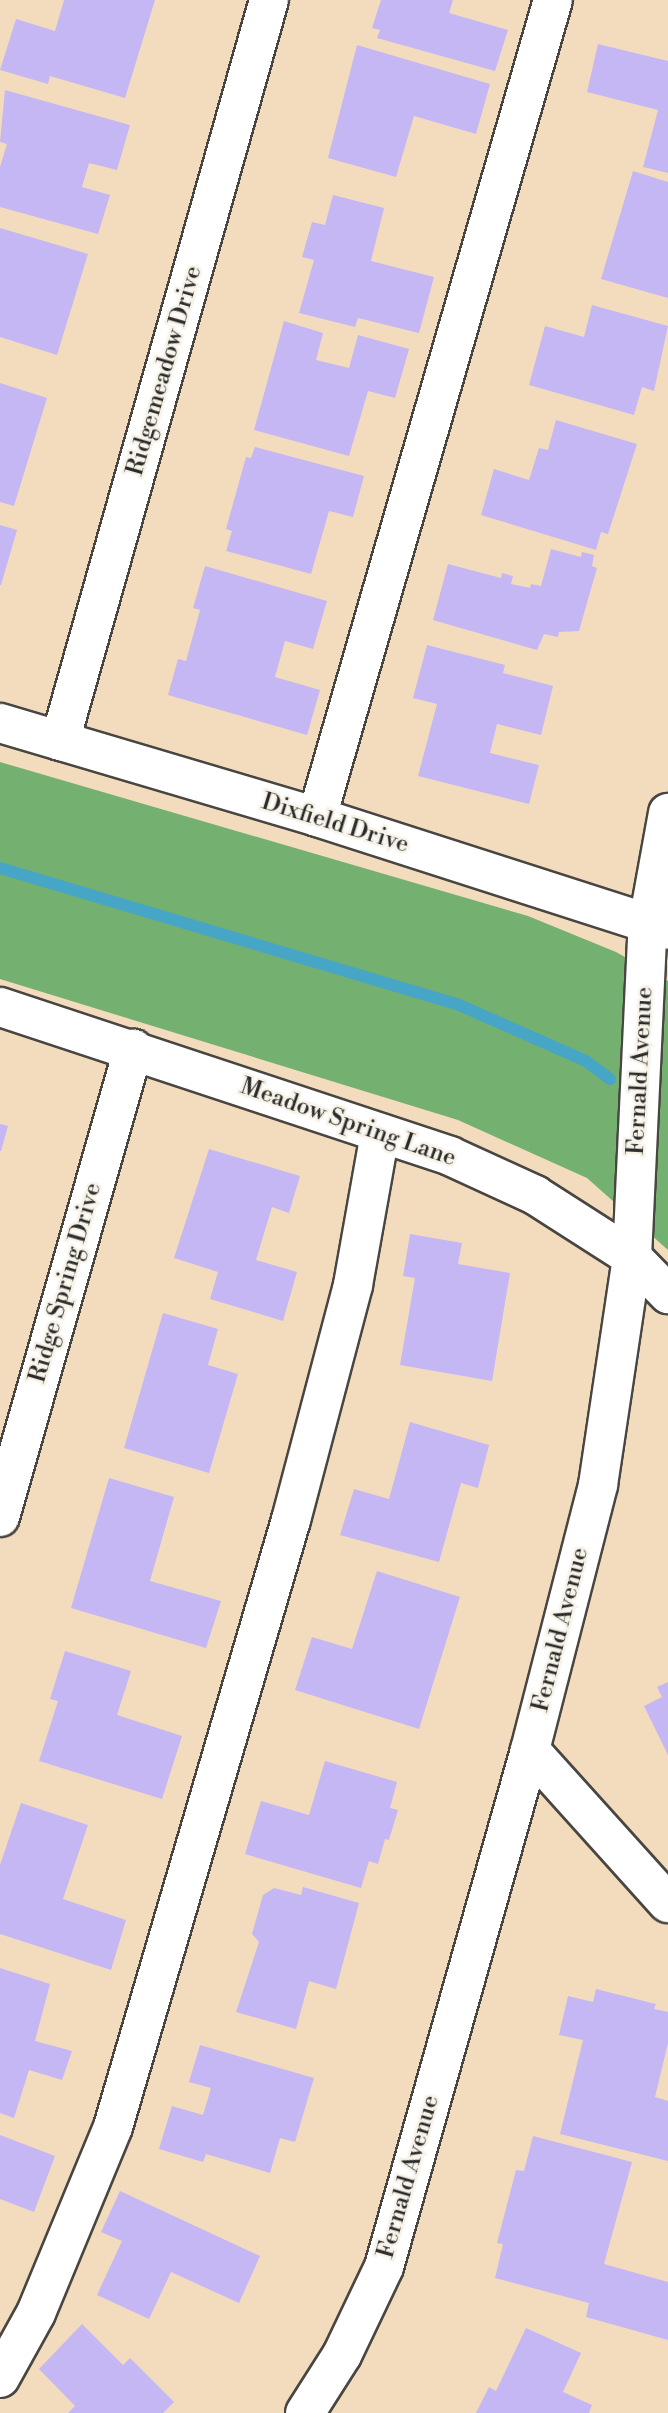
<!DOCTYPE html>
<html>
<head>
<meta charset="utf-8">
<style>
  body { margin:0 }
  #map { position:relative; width:668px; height:2413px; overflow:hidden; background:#f3dcbd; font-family:"Libre Bodoni",serif }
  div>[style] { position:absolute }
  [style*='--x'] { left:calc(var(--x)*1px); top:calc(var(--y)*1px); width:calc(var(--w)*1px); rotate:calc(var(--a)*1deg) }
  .forest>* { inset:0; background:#74b06f }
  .stream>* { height:12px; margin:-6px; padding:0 6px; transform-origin:6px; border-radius:6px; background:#47a6c6 }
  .building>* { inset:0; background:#c5b7f3 }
  .roads { filter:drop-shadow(2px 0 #494641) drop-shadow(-2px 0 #494641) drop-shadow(0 2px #494641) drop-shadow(0 -2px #494641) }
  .minor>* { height:38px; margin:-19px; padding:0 19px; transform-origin:19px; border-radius:19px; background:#fff }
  span { translate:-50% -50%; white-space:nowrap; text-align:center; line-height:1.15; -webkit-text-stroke:5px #f7f3e8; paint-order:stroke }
  .street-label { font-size:24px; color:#2b2b2b }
</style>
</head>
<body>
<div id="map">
  <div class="forest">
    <i style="clip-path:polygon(0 762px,528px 916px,616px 952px,668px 981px,668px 1250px,587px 1178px,458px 1120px,0 979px)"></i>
  </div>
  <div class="stream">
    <i style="--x:0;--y:868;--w:477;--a:16.6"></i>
    <i style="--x:457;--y:1004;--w:141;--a:23.8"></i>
    <i style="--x:586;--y:1061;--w:30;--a:37"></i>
  </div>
  <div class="building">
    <i style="clip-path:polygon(64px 0,155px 0,125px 98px,50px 76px,48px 84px,0 70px,16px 19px,55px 31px)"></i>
    <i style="clip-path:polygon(381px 0,453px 0,449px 13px,508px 30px,495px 71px,377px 38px,380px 30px,372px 28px)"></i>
    <i style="clip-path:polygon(598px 44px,668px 61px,668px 173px,643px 167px,658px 110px,587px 92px)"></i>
    <i style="clip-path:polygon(357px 45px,490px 84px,476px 134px,414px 116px,396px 177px,328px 158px)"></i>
    <i style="clip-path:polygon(5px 90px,130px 125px,117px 170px,89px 163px,82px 187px,110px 195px,98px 234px,0 207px,0 167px,7px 144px,0 142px)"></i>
    <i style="clip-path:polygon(633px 171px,668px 182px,668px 298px,601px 279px)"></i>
    <i style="clip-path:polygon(333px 195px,384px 208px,371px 261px,434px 277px,419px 333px,358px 318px,355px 327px,299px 313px,314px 260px,302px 257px,312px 222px,325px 225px)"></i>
    <i style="clip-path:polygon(0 228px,88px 254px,57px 355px,0 337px)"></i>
    <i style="clip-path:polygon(592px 305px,668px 326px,654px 391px,642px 387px,634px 415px,529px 385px,545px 326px,584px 337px)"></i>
    <i style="clip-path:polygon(284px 321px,323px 333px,316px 360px,349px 368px,358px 335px,409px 349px,395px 398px,368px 391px,349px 456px,254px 430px)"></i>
    <i style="clip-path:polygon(0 383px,47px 398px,14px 506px,0 502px)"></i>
    <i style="clip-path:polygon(556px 420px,637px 444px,608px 534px,601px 532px,596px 550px,481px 515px,494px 469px,529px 480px,539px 448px,548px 450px)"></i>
    <i style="clip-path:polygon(255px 447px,364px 476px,353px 517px,329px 511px,311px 574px,226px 551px,232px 531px,226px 529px,246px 457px,251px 458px)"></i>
    <i style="clip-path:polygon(0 525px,17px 530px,1px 585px,0 585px)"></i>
    <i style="clip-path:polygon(551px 549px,581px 557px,582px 552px,594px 555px,592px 566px,597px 568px,579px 631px,559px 632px,558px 637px,544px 634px,537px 650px,433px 620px,448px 564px,501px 578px,502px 573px,513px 576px,511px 584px,530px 588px,531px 584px,541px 586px)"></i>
    <i style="clip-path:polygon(205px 566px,327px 601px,313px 649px,285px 641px,275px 677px,320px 690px,307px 735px,168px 695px,178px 659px,186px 661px,200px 610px,193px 608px)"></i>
    <i style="clip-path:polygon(427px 645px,505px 665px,503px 673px,553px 686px,541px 735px,497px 724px,490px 753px,539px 765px,529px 804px,418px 776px,437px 704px,413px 698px)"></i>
    <i style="clip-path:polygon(0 1124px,8px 1126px,1px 1151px,0 1151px)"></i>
    <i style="clip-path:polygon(209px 1149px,300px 1176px,289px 1213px,272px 1207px,256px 1260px,297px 1272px,283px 1321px,210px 1299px,218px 1272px,174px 1258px)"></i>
    <i style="clip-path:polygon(410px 1234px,462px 1243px,458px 1264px,510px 1273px,492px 1381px,400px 1365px,415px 1278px,403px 1276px)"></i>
    <i style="clip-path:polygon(163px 1313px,218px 1329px,208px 1365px,238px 1374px,209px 1473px,124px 1448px)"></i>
    <i style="clip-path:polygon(410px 1422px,489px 1445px,478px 1488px,461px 1483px,439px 1562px,340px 1535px,354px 1489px,389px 1499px)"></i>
    <i style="clip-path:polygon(109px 1478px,174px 1497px,150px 1581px,221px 1601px,206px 1648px,71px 1608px)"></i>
    <i style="clip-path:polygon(377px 1571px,460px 1597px,419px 1729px,295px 1690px,312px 1637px,352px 1649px)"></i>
    <i style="clip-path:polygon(65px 1651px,131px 1671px,117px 1715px,182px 1736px,162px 1799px,39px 1761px,58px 1701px,50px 1699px)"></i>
    <i style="clip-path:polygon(668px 1682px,668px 1755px,644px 1706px,662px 1697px,657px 1687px)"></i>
    <i style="clip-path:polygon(325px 1761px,397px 1782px,390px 1808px,398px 1810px,389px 1840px,385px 1839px,378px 1864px,369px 1861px,361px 1888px,245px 1854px,261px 1801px,309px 1815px)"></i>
    <i style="clip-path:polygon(21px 1803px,88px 1825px,63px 1899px,126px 1920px,111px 1970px,0 1934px,0 1865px)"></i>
    <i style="clip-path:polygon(303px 1887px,359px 1903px,336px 1989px,309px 1981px,296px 2029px,236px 2012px,259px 1942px,252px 1934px,263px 1895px,274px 1888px,301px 1895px)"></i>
    <i style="clip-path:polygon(0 1968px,50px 1984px,35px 2041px,72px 2051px,62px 2080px,29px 2070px,14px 2118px,0 2113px)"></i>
    <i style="clip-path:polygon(596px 1989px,656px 2004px,654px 2009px,668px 2012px,668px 2043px,655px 2097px,668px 2101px,668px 2161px,560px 2134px,583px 2040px,559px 2035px,568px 1996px,593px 2002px)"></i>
    <i style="clip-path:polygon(200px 2045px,314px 2078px,295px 2142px,280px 2138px,270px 2173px,206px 2154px,203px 2162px,159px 2149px,172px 2106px,203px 2115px,211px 2088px,189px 2082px)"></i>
    <i style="clip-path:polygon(0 2135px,55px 2156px,34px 2212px,0 2199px)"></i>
    <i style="clip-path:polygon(533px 2136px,632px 2162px,604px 2264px,668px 2282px,668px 2340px,586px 2317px,589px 2303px,495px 2278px,503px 2244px,497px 2243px,516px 2170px,524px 2171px)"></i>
    <i style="clip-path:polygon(120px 2191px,260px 2256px,239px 2303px,171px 2272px,149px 2319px,97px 2295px,122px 2241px,101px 2232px)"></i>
    <i style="clip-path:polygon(82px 2324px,123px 2365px,130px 2358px,174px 2402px,163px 2413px,68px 2413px,75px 2406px,39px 2369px)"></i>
    <i style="clip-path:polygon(526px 2328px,581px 2353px,563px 2392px,592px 2405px,589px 2413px,476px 2413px,489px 2387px,496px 2391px)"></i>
  </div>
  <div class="roads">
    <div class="minor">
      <i style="--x:0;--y:723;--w:331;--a:16.5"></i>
      <i style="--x:317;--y:817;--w:369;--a:17.8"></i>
      <i style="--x:60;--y:741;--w:770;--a:-74.25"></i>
      <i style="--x:317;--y:817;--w:850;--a:-73.89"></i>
      <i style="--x:0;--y:1007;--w:474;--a:18.3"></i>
      <i style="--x:450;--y:1156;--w:94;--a:24.6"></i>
      <i style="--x:535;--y:1195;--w:115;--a:32.6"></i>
      <i style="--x:632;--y:1257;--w:52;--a:45.8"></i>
      <i style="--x:0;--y:1517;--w:487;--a:-74.1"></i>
      <i style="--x:530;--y:1750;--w:206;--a:48"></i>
      <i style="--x:0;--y:2378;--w:74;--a:-61"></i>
      <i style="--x:36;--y:2313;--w:201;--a:-67.5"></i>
      <i style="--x:113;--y:2127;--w:633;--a:-73.66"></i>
      <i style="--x:291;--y:1520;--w:243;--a:-75.2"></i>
      <i style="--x:353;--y:1285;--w:154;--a:-79.9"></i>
      <i style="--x:305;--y:2413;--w:69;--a:-57.5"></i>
      <i style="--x:342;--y:2355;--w:98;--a:-64.5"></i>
      <i style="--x:384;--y:2267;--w:537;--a:-74.23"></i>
      <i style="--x:530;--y:1750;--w:274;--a:-75.6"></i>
      <i style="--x:598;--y:1485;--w:231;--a:-81.5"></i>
      <i style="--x:632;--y:1257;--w:334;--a:-87.3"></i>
      <i style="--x:648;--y:923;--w:112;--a:-79.7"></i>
    </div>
  </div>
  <div class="street-label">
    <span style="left:165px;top:371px;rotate:-74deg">Ridgemeadow Drive</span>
    <span style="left:335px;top:824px;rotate:17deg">Dixfield Drive</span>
    <span style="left:641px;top:1071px;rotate:-87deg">Fernald Avenue</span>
    <span style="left:348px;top:1123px;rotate:19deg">Meadow Spring Lane</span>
    <span style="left:66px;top:1283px;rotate:-74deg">Ridge Spring Drive</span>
    <span style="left:561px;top:1630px;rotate:-76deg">Fernald Avenue</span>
    <span style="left:409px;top:2177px;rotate:-74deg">Fernald Avenue</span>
  </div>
</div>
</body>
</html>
